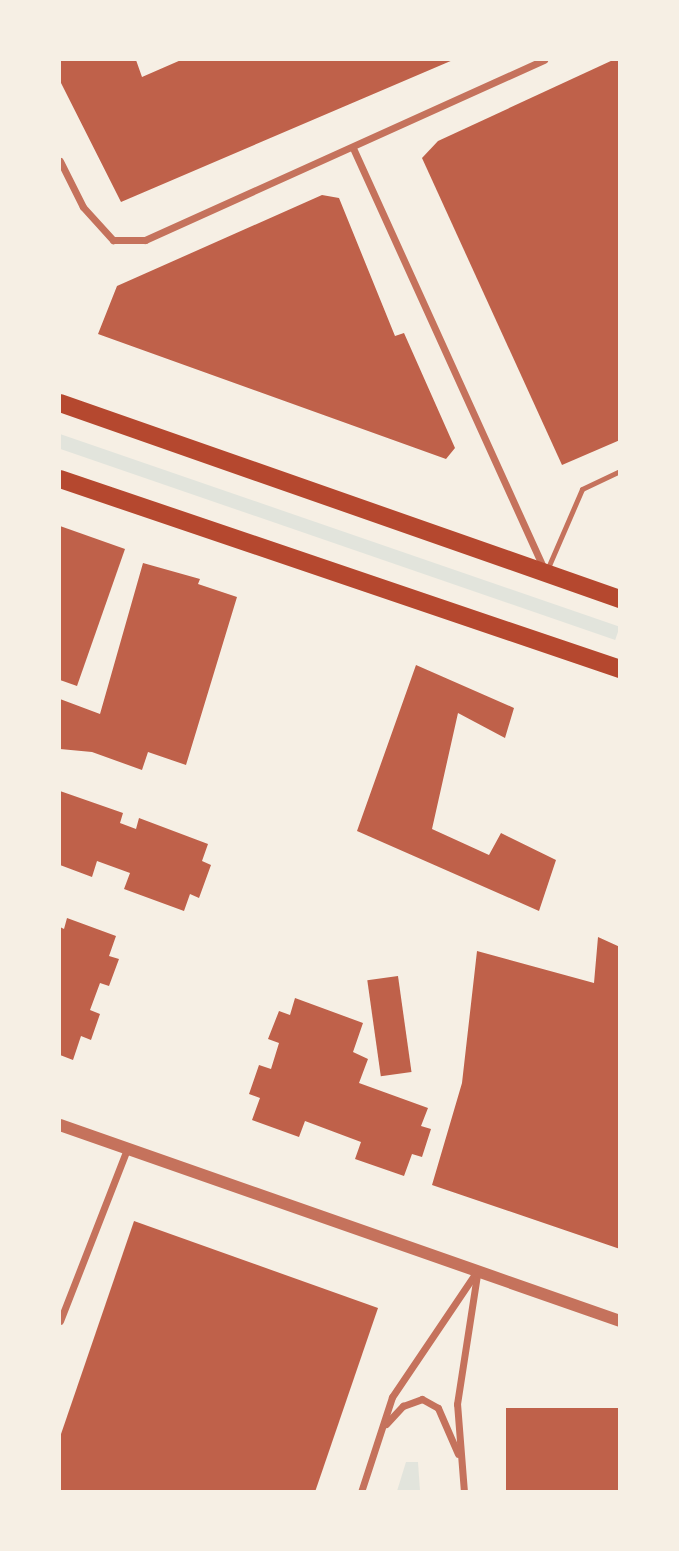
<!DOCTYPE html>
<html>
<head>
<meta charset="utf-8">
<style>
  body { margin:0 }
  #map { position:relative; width:679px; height:1551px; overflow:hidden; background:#f6efe4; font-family:Literata,serif }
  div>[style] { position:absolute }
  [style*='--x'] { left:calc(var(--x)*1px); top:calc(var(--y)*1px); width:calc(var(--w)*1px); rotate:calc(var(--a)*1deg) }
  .green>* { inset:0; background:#e2e4dc; transform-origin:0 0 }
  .building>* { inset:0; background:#bf614a; transform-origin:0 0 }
  .service>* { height:5px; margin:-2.5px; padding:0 2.5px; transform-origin:2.5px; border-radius:2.5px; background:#c5725c }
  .minor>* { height:7px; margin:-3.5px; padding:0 3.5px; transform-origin:3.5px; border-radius:3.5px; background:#c5725c }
  .tertiary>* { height:12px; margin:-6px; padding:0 6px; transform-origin:6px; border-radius:6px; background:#c5725c }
  .primary>* { height:18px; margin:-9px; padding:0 9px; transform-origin:9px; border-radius:9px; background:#b5482f }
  span { translate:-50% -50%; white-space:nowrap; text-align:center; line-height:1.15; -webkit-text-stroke:5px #f6efe4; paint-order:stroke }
  .frame { position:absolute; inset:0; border:61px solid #f6efe4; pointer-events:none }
</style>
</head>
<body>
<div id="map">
  <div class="green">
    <i style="left:60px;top:434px;width:592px;height:14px;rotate:19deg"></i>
    <i style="clip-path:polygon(406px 1462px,418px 1462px,420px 1491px,397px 1491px)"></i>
  </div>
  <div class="building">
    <i style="clip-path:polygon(60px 60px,136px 60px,142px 77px,181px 60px,453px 60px,121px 202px,60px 81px)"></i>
    <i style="clip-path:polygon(613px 60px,620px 60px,620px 440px,562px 465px,422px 158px,438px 141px)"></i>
    <i style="clip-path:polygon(322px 195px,339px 198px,395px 336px,404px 333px,455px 448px,446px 459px,98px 334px,117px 286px)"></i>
    <i style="clip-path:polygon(60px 526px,125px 549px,77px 686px,60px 680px)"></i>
    <i style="clip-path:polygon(143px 563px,200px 579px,198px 584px,237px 597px,186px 765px,148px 752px,142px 770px,92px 752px,60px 749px,60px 699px,100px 714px)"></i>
    <i style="clip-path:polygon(416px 665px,514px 708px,505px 738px,458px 713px,432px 829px,489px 855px,501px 833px,556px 860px,539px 911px,357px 831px)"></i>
    <i style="clip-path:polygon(60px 791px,123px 813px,120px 823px,136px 829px,139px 818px,208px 844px,202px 861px,211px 865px,199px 898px,190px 894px,184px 911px,124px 889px,130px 873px,97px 861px,92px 877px,60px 865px)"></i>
    <i style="clip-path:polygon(67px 918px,116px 936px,109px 956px,119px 959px,109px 986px,100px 983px,90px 1010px,100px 1014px,91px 1040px,81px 1036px,73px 1060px,60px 1055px,60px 927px,64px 929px)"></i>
    <i style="clip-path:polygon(598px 937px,620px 947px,620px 1249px,432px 1185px,462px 1083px,477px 951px,594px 983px)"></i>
    <i style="left:398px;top:976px;width:97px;height:31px;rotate:82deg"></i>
    <i style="clip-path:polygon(295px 998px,363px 1023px,353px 1052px,368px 1059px,359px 1083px,428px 1108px,421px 1126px,431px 1129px,422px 1157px,412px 1154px,404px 1176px,355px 1159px,361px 1142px,305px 1121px,299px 1137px,252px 1120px,260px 1098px,249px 1094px,259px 1065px,271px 1069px,279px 1043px,268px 1039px,279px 1011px,290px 1015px)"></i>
    <i style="clip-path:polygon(134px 1221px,378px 1308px,315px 1492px,60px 1492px,60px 1437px)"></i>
    <i style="left:620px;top:1408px;width:84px;height:114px;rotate:90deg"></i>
  </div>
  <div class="service">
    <i style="--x:547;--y:570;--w:88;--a:-66.6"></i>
    <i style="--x:582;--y:489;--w:42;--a:-25.3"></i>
  </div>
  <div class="minor">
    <i style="--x:353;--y:148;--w:462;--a:65.6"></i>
    <i style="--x:60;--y:161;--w:51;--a:63.4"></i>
    <i style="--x:83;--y:207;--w:45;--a:47.7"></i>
    <i style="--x:113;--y:240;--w:32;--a:0"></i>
    <i style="--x:145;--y:240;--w:438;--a:-24.3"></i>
    <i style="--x:60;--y:1321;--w:185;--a:-68.7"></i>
    <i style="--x:386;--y:1424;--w:25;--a:-47"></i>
    <i style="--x:403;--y:1406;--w:20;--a:-20"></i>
    <i style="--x:422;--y:1399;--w:18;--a:29"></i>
    <i style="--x:438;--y:1408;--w:50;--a:66.5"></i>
    <i style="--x:361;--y:1492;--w:100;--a:-71.9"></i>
    <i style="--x:392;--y:1397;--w:152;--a:-56"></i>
    <i style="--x:464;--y:1492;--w:88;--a:-94.5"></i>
    <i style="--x:457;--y:1404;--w:131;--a:-81.2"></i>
  </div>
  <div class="tertiary">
    <i style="--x:60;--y:1125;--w:593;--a:19.29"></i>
  </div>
  <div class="primary">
    <i style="--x:60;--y:403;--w:593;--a:19.29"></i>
    <i style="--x:60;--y:479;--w:591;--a:18.74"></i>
  </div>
  <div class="frame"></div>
</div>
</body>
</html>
